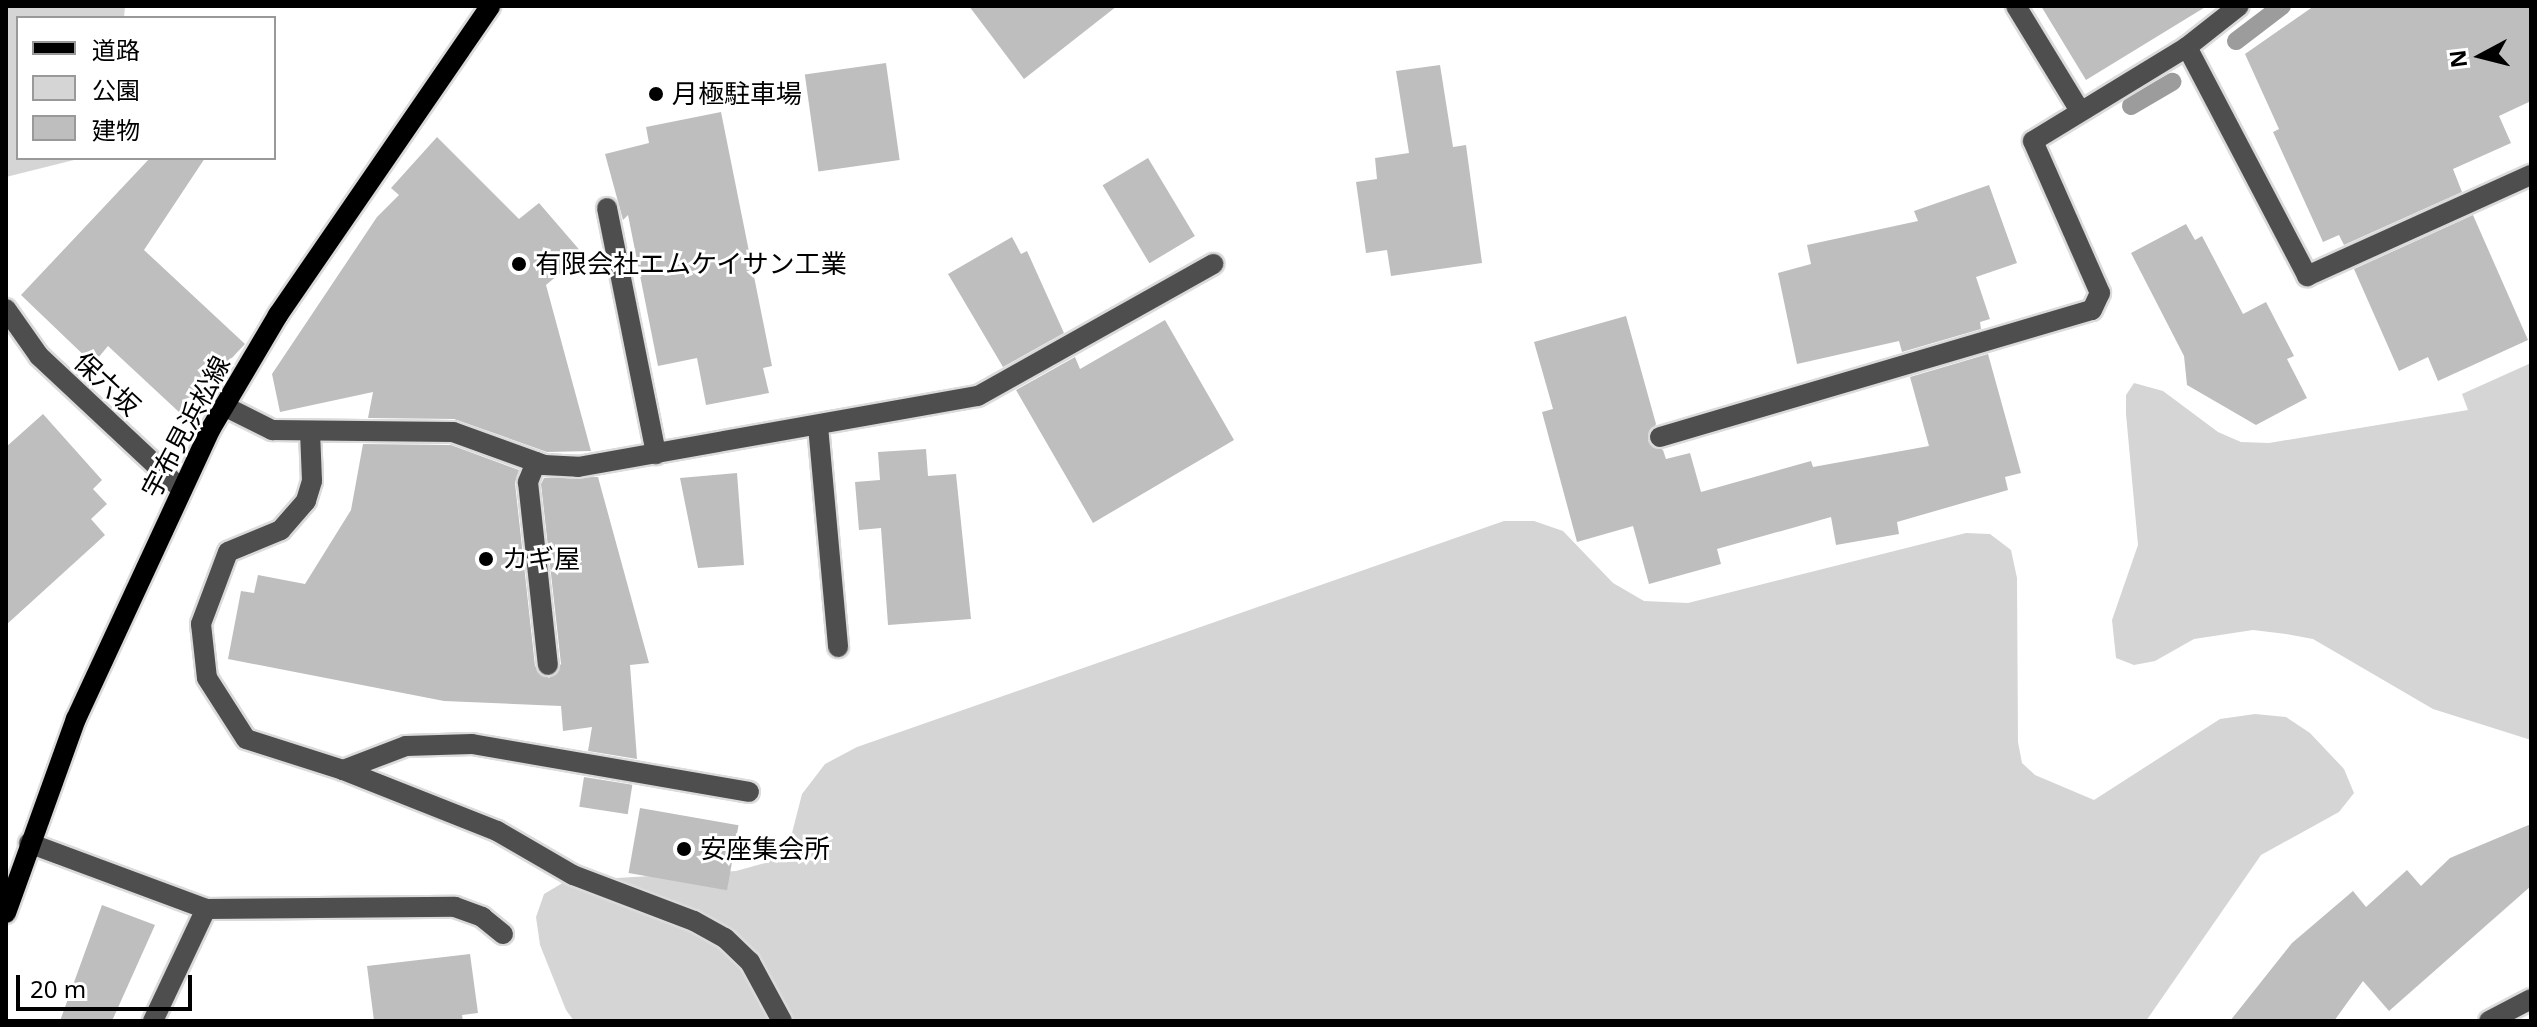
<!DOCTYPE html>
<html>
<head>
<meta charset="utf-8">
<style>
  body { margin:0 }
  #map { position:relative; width:2537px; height:1027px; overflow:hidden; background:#fff; font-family:"Noto Sans","Noto Sans JP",sans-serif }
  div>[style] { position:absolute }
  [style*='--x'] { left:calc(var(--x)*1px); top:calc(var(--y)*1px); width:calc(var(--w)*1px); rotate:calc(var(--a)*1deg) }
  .green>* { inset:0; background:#d5d5d5 }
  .stream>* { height:18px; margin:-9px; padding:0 9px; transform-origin:9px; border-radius:9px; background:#9c9c9c }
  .building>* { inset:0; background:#bebebe; transform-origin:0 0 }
  .roads { filter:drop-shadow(2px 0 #dbdbdb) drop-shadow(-2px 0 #dbdbdb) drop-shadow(0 2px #dbdbdb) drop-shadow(0 -2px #dbdbdb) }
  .minor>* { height:20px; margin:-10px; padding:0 10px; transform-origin:10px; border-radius:10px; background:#4e4e4e }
  .major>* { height:20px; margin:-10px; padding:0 10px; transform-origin:10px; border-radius:10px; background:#000 }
  .dots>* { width:22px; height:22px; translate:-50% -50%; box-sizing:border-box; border:4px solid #fff; border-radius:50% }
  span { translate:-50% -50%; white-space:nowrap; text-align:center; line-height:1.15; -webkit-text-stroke:6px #fff; paint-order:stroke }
  .poi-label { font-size:26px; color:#000 }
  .left { translate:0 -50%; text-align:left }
  .street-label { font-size:26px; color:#000 }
  .frame { position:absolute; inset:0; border:8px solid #000; pointer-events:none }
  .legend { position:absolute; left:16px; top:16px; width:260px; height:144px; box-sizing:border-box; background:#fff; border:2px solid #999; margin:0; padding:10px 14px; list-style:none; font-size:24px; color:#000 }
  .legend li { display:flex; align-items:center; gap:16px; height:40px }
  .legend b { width:40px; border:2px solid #999 }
  .north { position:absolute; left:2441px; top:16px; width:80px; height:80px; -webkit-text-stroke:6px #fff; paint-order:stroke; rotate:263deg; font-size:22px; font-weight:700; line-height:32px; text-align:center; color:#000 }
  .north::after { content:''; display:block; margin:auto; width:28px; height:36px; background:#000; clip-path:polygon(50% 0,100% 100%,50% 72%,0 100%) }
  .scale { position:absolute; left:16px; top:975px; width:176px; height:36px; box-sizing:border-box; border:4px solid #000; border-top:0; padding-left:10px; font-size:24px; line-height:28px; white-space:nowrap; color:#000; -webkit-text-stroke:6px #fff; paint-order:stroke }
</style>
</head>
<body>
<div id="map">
  <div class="green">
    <i style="clip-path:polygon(6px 6px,125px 6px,124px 18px,18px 18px,18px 158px,82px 158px,6px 177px)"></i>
    <i style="clip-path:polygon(2531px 363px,2531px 740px,2433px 709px,2313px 639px,2286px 634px,2253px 630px,2194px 639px,2155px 661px,2134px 665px,2116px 658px,2112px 620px,2138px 545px,2126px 414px,2126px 395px,2134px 383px,2163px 391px,2218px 432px,2241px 442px,2269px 443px,2468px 410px,2462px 394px)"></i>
    <i style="clip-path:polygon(1504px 521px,1534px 521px,1563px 531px,1613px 583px,1644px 601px,1688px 603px,1966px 533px,1990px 534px,2011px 550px,2017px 578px,2018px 742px,2022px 763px,2035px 775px,2094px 800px,2220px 719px,2255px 714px,2286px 717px,2310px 733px,2344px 769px,2354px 793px,2339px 812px,2261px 855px,2146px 1021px,574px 1021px,566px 1010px,540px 945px,536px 917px,544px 894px,566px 881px,736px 871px,769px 862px,792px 833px,802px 794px,825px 764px,857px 747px)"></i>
  </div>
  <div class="stream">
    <i style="--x:2236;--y:41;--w:58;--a:-37.3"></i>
    <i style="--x:2131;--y:106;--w:48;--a:-30.3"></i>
  </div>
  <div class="building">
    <i style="clip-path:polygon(969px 6px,1117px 6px,1024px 79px)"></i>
    <i style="clip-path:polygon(2041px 6px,2207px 6px,2086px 80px)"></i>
    <i style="clip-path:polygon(2314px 6px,2531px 6px,2531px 101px,2499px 116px,2511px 143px,2453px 169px,2462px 192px,2344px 245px,2339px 235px,2323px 242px,2273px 132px,2279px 129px,2245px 54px)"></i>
    <i style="left:886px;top:63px;width:98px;height:82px;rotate:82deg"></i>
    <i style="clip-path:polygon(1440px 65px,1453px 147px,1466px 145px,1482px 263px,1391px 276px,1387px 250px,1366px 253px,1356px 182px,1377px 179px,1375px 158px,1409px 153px,1396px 71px)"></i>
    <i style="clip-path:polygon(721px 112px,772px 366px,763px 368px,769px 393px,706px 405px,697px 358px,658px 366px,628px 215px,623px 220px,605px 154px,649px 143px,646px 127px)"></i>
    <i style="clip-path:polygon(437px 137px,519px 219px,539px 203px,583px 254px,546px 285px,591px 451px,547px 452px,454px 419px,368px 418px,373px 392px,280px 412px,272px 374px,377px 217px,399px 195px,391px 188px)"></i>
    <i style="clip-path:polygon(150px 158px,205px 158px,144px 250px,245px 344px,180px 413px,108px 346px,93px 364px,21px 295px)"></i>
    <i style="left:1148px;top:158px;width:91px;height:53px;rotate:59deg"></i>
    <i style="clip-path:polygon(1989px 185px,2017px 263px,1976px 277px,1990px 319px,1980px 322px,1981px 329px,1902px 352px,1899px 341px,1797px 364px,1778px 273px,1811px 264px,1807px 245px,1918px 221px,1914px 211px)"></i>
    <i style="clip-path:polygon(2473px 215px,2528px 340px,2438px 381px,2428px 357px,2399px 371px,2354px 269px)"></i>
    <i style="clip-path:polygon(2186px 224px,2195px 240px,2202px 236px,2243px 314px,2266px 302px,2294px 356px,2287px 359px,2307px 398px,2256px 425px,2187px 385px,2184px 356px,2131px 253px)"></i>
    <i style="clip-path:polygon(1012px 237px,1021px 254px,1027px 251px,1064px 333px,1003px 367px,948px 274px)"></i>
    <i style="clip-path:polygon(1626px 316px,1656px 424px,1648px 441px,1663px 450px,1666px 459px,1690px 453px,1701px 492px,1811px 461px,1813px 467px,1929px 446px,1910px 377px,1988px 354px,2021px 473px,2005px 477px,2008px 490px,1897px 522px,1899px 534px,1836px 545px,1831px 517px,1717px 549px,1721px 564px,1649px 584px,1633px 526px,1577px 542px,1542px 412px,1553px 409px,1534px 342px)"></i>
    <i style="clip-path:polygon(1165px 320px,1234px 440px,1093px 523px,1016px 390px,1075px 357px,1080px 369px)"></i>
    <i style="clip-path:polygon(43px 414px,102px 480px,93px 489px,107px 504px,91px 519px,105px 535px,6px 625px,6px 447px)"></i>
    <i style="clip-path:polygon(363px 444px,451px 445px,519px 470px,515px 483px,535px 666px,549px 678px,561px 664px,541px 484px,544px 478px,598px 477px,649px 663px,630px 665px,637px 759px,588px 751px,592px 727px,563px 731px,561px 706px,444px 701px,228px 659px,241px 591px,254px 593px,258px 575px,305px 584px,351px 510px)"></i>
    <i style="clip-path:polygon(926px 449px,928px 476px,956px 474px,971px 619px,888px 625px,881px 528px,859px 530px,855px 482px,880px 480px,878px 452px)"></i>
    <i style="clip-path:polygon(737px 473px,744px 565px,698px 568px,680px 478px)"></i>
    <i style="left:584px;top:777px;width:49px;height:30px;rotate:9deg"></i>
    <i style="left:640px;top:808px;width:100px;height:66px;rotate:10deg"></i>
    <i style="clip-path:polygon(2531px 824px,2531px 886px,2389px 1011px,2363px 981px,2334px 1021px,2230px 1021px,2292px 943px,2353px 891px,2366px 907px,2407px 870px,2421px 886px,2450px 858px)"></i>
    <i style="clip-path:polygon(102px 905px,155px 925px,112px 1021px,60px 1021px)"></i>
    <i style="clip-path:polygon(470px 954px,478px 1013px,462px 1015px,463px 1021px,374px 1021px,367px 966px)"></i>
  </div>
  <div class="roads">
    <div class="minor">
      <i style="--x:2016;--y:6;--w:123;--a:58.6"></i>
      <i style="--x:2187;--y:47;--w:259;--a:62.3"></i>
      <i style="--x:2307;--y:276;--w:246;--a:-24.3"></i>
      <i style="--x:607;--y:208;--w:251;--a:78.7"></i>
      <i style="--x:6;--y:309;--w:57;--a:54.9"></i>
      <i style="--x:39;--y:356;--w:195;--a:43.1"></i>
      <i style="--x:224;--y:406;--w:54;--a:26.6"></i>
      <i style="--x:272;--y:430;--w:181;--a:0.6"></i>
      <i style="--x:453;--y:432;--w:97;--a:19.9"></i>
      <i style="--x:544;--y:465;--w:34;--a:3"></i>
      <i style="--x:578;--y:467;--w:406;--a:-10.1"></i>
      <i style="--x:978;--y:396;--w:270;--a:-29.3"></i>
      <i style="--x:818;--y:426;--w:222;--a:84.8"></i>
      <i style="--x:310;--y:431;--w:50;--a:87.7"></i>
      <i style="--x:312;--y:481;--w:21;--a:107"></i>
      <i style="--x:306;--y:501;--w:38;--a:131"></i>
      <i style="--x:281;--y:530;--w:57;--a:157.5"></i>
      <i style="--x:228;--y:552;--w:77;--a:110.6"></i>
      <i style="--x:201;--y:624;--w:54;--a:83.7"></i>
      <i style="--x:207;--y:678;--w:72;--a:57.4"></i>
      <i style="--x:246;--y:739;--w:102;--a:17.7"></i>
      <i style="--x:343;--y:770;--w:166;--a:21.6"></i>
      <i style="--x:497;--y:831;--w:88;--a:30.1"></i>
      <i style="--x:573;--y:875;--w:129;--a:20.8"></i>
      <i style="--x:694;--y:921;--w:35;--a:29"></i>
      <i style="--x:725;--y:938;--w:35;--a:44"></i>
      <i style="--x:750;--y:962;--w:67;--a:61.5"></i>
      <i style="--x:1660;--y:437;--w:450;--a:-16.4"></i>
      <i style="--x:2092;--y:310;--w:19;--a:-65"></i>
      <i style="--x:2100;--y:293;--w:166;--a:-113.8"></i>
      <i style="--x:2033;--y:141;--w:180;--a:-31.4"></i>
      <i style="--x:2187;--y:47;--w:66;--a:-38.3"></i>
      <i style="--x:536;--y:462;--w:22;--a:112"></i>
      <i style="--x:528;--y:482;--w:184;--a:83.8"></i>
      <i style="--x:343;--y:770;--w:67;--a:-20.9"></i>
      <i style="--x:406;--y:746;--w:66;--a:-1.7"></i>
      <i style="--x:472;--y:744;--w:281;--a:9.8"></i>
      <i style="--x:29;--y:843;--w:189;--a:20.4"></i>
      <i style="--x:206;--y:909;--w:249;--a:-0.5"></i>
      <i style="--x:455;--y:907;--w:29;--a:20"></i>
      <i style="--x:482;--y:917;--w:27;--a:39"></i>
      <i style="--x:153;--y:1021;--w:124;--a:-64.7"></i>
      <i style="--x:2489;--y:1021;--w:47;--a:-27.6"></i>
    </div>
    <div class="major">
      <i style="--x:6;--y:913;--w:206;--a:-70.2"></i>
      <i style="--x:76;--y:719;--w:319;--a:-65.1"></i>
      <i style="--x:210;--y:430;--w:134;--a:-59.4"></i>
      <i style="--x:278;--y:315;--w:375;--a:-55.5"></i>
    </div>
  </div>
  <div class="dots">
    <i style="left:656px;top:94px;background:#000"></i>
    <i style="left:519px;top:264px;background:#000"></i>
    <i style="left:486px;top:559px;background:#000"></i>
    <i style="left:684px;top:849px;background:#000"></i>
  </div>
  <div class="poi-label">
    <span class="left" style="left:672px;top:94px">月極駐車場</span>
    <span class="left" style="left:535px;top:264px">有限会社エムケイサン工業</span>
    <span class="left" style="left:502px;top:559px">カギ屋</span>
    <span class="left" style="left:700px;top:849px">安座集会所</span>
  </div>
  <div class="street-label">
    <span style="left:107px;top:384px;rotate:43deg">保六坂</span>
    <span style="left:186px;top:427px;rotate:-62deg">宇布見浜松線</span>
  </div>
  <div class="frame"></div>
  <ul class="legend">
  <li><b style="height:10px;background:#000"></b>道路</li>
  <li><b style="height:22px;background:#d5d5d5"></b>公園</li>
  <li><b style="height:22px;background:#bebebe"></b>建物</li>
  </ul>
  <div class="north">N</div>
  <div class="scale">20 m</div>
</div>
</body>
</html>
